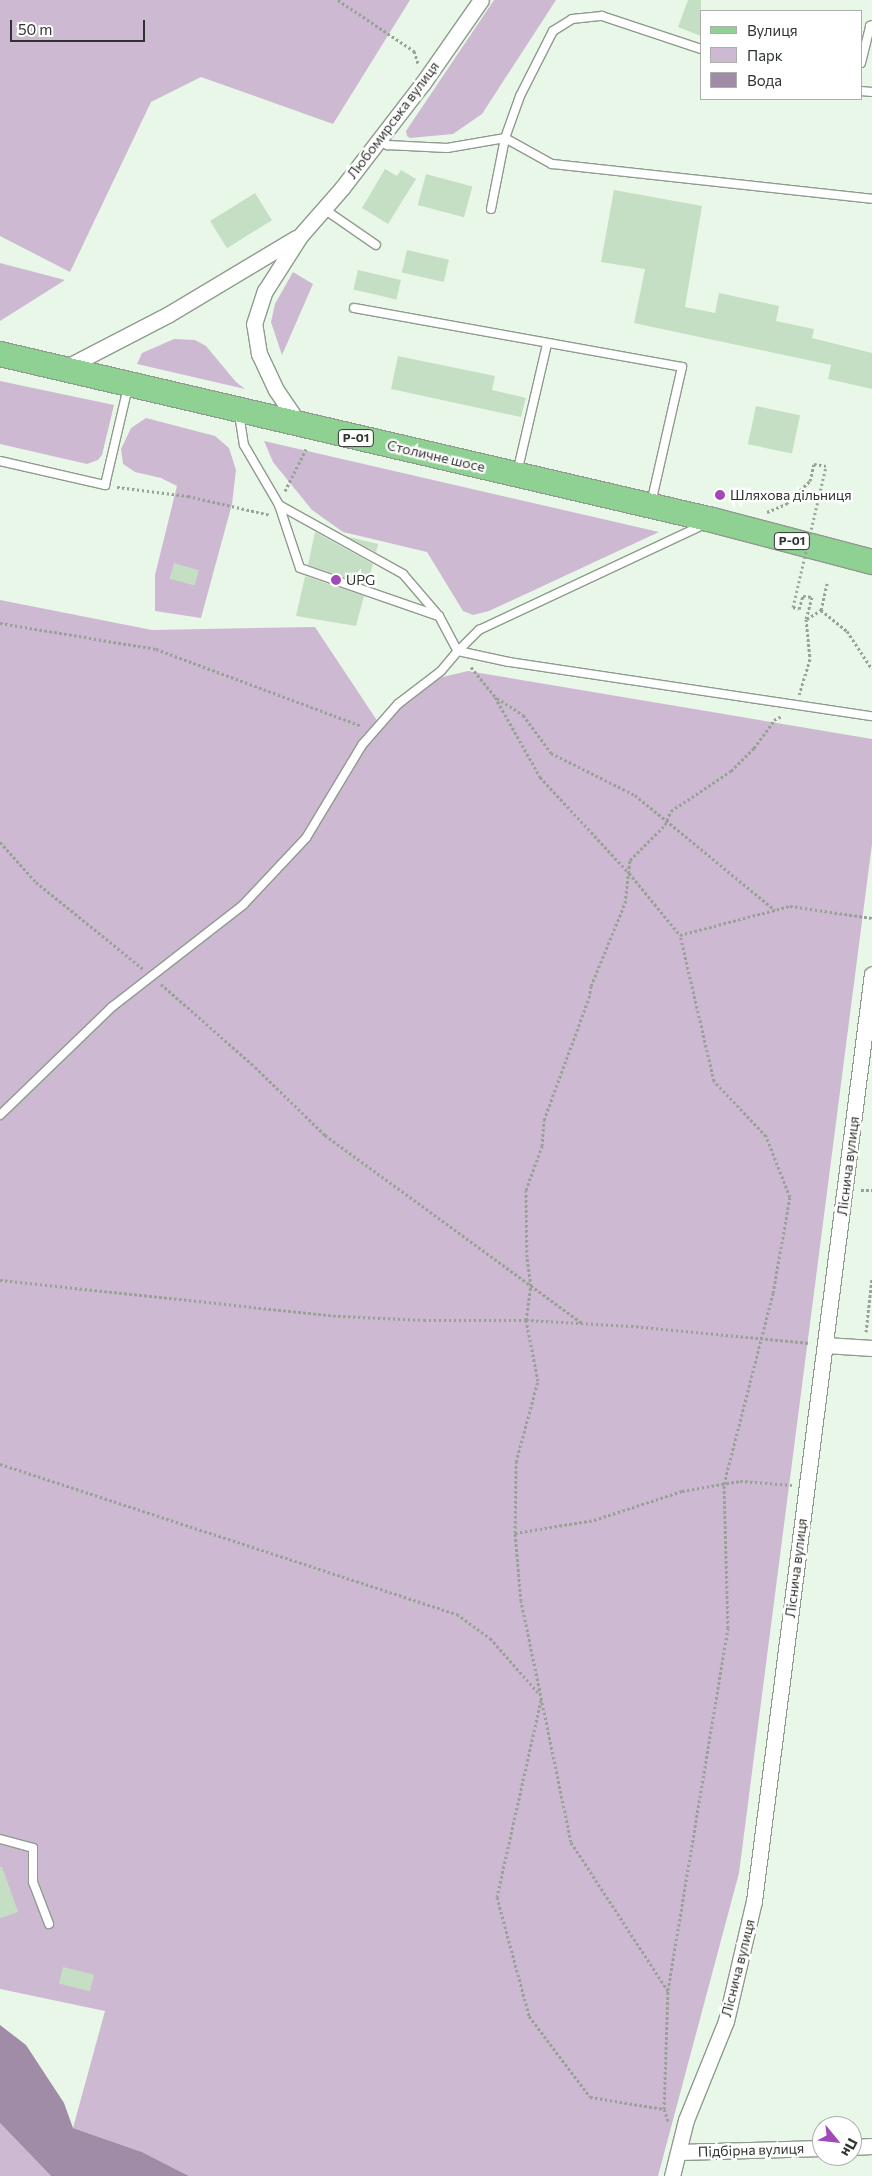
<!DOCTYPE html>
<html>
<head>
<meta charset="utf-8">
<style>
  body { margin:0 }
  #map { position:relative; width:872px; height:2176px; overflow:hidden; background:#e9f7e8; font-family:Commissioner,sans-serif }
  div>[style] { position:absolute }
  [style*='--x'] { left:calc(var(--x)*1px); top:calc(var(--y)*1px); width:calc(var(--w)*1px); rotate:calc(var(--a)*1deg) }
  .green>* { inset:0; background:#cdbad2 }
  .water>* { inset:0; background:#a18ca7 }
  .building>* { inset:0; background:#c5dfc4; transform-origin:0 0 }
  .path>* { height:3px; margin-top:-1.5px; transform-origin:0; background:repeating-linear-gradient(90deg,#98a297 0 2.5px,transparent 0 5px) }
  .roads { filter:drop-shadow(1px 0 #8f9b8e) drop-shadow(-1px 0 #8f9b8e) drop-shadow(0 1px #8f9b8e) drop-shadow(0 -1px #8f9b8e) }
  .lane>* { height:8px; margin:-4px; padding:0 4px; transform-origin:4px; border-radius:4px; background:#fff }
  .street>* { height:15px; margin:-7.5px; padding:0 7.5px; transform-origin:7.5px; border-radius:7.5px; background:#fff }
  .primary>* { height:24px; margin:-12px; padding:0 12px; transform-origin:12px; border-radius:12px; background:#8ed192 }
  .path-bridge>* { height:3px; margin-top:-1.5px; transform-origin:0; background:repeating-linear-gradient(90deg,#98a297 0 2.5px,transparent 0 5px) }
  .dots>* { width:14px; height:14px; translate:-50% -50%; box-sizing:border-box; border:2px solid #fff; border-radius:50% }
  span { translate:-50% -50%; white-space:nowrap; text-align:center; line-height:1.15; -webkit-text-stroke:4.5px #fff; paint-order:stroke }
  .shield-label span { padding:1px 4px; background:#fff; border:1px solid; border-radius:4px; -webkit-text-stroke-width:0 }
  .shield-label { font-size:12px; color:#2e342e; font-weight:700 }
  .street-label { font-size:14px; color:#2e342e }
  .poi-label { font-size:14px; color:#2e342e }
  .left { translate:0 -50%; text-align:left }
  .legend { position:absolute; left:700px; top:10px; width:162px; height:90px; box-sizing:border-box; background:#fff; border:1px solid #abaeab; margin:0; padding:6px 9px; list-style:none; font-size:15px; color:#2e342e }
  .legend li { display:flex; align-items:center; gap:10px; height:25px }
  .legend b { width:25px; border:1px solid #abaeab }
  .north { position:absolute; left:812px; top:2116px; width:50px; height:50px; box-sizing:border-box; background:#fff; border:1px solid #abaeab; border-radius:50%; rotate:118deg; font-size:14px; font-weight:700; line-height:20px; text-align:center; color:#2e342e }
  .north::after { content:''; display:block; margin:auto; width:18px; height:22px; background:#a14ab7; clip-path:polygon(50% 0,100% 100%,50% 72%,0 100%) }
  .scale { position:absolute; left:10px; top:20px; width:135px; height:22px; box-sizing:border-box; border:2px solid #2e342e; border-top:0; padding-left:6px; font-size:15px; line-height:18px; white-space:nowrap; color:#2e342e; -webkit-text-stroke:4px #fff; paint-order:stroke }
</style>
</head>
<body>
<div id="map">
  <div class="green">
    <i style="clip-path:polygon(0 0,410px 0,333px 124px,201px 77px,151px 102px,70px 272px,0 236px)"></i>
    <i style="clip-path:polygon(494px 0,556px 0,482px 114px,453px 134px,410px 138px,407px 136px,406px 131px)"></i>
    <i style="clip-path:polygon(0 263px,65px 280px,0 321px)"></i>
    <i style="clip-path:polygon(293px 272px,313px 284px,282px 355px,271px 322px,275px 304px)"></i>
    <i style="clip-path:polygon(174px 339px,195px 340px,206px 346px,236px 382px,245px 389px,137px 364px,142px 353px)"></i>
    <i style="clip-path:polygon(0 381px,114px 405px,102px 455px,98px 460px,87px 464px,0 444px)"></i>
    <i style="clip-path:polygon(146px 418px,215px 436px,229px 448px,236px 470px,232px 504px,201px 618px,155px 611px,155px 575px,177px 486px,161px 478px,135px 472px,123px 464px,121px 449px,131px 428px)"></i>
    <i style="clip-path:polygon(264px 441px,659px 532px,489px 611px,473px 615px,463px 611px,427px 552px,343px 532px,312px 510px,273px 462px)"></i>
    <i style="clip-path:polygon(0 600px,152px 630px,315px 627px,378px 722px,430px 680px,468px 671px,872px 739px,872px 844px,739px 1873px,658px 2176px,189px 2176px,142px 2152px,73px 2128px,105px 2011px,0 1989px)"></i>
    <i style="clip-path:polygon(0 2123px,51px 2176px,0 2176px)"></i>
  </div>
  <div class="water">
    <i style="clip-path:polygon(0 2025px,26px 2045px,64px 2103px,73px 2128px,142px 2152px,189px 2176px,51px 2176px,0 2123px)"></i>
  </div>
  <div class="building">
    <i style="clip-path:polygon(688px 0,701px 0,701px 36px,678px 27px)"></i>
    <i style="clip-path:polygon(385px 169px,397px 176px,401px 170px,416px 179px,388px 224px,362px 208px)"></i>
    <i style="left:426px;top:174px;width:48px;height:32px;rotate:15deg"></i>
    <i style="clip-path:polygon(614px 190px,702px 206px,685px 307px,715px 313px,719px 293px,779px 306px,776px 321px,814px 329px,812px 338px,872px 353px,872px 389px,828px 379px,831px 365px,634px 323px,645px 269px,601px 262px)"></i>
    <i style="left:255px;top:193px;width:32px;height:53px;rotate:58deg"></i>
    <i style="left:407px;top:250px;width:43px;height:23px;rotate:13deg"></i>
    <i style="left:358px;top:270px;width:44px;height:20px;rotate:13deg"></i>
    <i style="clip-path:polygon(398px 356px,495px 376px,492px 390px,526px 398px,521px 417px,391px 389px)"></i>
    <i style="left:756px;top:406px;width:45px;height:39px;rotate:12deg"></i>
    <i style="clip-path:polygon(315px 532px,373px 564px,367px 585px,308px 565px)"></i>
    <i style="clip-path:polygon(345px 536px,378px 544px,376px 552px)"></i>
    <i style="left:174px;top:563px;width:26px;height:16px;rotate:16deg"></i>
    <i style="clip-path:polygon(305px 576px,364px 596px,356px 626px,296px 616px)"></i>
    <i style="clip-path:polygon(0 1867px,2px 1867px,18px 1912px,0 1918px)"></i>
    <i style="left:63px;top:1967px;width:32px;height:17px;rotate:14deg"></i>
  </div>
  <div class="path">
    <i style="--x:338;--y:0;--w:92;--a:33.9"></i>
    <i style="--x:414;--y:51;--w:13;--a:72"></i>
    <i style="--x:117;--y:487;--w:72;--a:7.2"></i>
    <i style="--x:188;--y:496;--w:84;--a:13"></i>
    <i style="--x:285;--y:491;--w:47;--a:-63.4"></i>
    <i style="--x:767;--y:512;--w:21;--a:-23"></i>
    <i style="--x:786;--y:504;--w:33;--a:-44"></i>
    <i style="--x:810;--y:481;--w:17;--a:-77"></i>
    <i style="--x:814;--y:464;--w:12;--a:9"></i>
    <i style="--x:793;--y:607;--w:6;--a:18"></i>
    <i style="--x:799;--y:609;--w:14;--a:-73"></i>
    <i style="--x:803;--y:596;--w:9;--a:6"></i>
    <i style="--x:812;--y:597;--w:23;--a:105"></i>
    <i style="--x:806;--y:619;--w:40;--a:84.3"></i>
    <i style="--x:810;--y:659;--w:37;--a:107"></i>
    <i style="--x:821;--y:610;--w:28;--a:-77"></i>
    <i style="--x:807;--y:619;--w:17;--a:-33"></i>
    <i style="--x:821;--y:610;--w:33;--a:39"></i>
    <i style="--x:847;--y:631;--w:45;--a:56.7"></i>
    <i style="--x:0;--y:623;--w:158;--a:9.5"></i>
    <i style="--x:156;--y:649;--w:220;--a:20.5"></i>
    <i style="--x:471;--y:667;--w:38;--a:51"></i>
    <i style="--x:495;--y:697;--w:92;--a:60.6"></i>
    <i style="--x:540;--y:777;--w:131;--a:47.2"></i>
    <i style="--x:629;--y:873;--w:80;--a:50.6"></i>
    <i style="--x:497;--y:698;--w:31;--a:33"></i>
    <i style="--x:523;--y:715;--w:47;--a:53.6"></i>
    <i style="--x:551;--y:753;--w:94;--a:26.6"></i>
    <i style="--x:635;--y:795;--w:181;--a:39.4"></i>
    <i style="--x:0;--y:842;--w:54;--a:48"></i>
    <i style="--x:36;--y:882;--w:138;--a:39.1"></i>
    <i style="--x:161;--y:984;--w:125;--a:41.4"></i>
    <i style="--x:255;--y:1067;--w:98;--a:44.2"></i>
    <i style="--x:325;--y:1135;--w:318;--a:36.2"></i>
    <i style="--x:861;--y:1190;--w:11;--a:0"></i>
    <i style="--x:0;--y:1280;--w:340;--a:6.1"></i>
    <i style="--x:338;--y:1316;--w:86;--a:2.7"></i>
    <i style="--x:424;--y:1320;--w:102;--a:0"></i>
    <i style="--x:526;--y:1320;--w:105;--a:3.3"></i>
    <i style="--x:631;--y:1326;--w:180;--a:5.4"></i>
    <i style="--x:866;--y:1332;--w:54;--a:-83.7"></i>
    <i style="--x:0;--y:1464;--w:481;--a:18.2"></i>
    <i style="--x:457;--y:1614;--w:41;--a:36"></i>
    <i style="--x:490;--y:1638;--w:76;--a:48.7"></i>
    <i style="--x:515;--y:1533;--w:80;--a:-9.3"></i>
    <i style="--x:594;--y:1520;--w:93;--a:-18.2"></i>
    <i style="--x:682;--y:1491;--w:59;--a:-9.8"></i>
    <i style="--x:740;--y:1481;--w:52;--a:4.4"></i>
    <i style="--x:541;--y:1700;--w:202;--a:102.6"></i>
    <i style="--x:497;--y:1897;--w:123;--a:74.9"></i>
    <i style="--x:529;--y:2016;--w:101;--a:53"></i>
    <i style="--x:590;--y:2097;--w:75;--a:9.2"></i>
    <i style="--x:668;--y:1990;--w:367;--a:-80.6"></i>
    <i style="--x:728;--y:1628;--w:144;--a:-91.6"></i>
    <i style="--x:724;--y:1484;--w:197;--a:-75.6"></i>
    <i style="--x:773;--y:1293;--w:97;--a:-80"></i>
    <i style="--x:790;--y:1197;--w:66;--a:-111.5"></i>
    <i style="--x:766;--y:1136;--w:76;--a:-133.4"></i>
    <i style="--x:714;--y:1081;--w:150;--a:-103.1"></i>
    <i style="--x:680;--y:935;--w:114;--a:-14.8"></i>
    <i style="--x:790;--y:906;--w:83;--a:8.3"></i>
    <i style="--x:668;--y:2121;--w:13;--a:-108"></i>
    <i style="--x:664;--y:2109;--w:118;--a:-88.1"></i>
    <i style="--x:668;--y:1991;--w:178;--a:-123.1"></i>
    <i style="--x:571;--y:1842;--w:246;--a:-101.7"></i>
    <i style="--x:521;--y:1601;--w:68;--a:-95"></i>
    <i style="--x:515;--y:1533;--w:71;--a:-89.2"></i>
    <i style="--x:516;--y:1462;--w:84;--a:-74.8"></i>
    <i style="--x:538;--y:1381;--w:62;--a:-101.1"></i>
    <i style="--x:526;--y:1320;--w:34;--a:-82"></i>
    <i style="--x:531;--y:1286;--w:29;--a:-98"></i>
    <i style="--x:527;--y:1257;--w:67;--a:-90.9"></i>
    <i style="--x:526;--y:1190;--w:47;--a:-70"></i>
    <i style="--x:542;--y:1146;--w:26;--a:-86"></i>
    <i style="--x:544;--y:1120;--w:130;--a:-69.8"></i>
    <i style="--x:589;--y:998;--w:12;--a:-81"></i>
    <i style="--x:591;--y:986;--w:90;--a:-67.7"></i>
    <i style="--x:625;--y:903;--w:43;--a:-83.4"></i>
    <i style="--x:630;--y:860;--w:49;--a:-45"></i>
    <i style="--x:665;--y:825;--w:15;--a:-67"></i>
    <i style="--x:671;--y:811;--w:72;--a:-33.7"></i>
    <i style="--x:731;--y:771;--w:33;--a:-45"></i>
    <i style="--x:754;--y:748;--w:34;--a:-54"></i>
    <i style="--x:774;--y:720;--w:9;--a:-27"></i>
  </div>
  <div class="roads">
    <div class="lane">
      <i style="--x:861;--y:63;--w:38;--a:-76"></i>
      <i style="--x:870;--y:26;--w:2;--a:-27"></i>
      <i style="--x:861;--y:91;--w:11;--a:5"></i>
      <i style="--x:380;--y:140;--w:9;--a:36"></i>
      <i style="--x:387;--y:145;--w:60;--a:2.9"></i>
      <i style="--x:447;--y:148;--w:59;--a:-9.8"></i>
      <i style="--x:505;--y:138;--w:54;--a:29"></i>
      <i style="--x:552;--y:164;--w:322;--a:6.2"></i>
      <i style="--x:324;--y:209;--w:63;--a:34.7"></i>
      <i style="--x:491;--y:209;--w:72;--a:-78.8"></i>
      <i style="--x:505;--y:138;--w:45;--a:-70.3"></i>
      <i style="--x:520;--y:96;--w:73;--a:-63.1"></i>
      <i style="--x:553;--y:31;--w:22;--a:-32"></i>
      <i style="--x:572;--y:19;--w:30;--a:-6"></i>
      <i style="--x:602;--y:16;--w:104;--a:18.4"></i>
      <i style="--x:354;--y:308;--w:333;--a:10.2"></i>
      <i style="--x:682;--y:367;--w:140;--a:102.8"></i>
      <i style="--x:239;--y:414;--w:31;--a:81"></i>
      <i style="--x:244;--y:445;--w:69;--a:59.7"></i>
      <i style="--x:279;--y:505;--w:142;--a:29.1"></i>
      <i style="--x:403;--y:574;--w:55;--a:49.4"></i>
      <i style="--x:439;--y:616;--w:40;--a:62"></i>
      <i style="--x:458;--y:651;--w:30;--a:-45"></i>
      <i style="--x:479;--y:630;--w:247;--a:-25.1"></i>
      <i style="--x:0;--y:461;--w:108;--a:12.9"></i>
      <i style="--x:105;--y:485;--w:101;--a:-76.8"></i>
      <i style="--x:517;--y:473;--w:132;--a:-76.9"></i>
      <i style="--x:279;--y:505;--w:66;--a:71.6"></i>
      <i style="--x:300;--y:568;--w:147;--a:19.1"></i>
      <i style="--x:0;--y:1115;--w:156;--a:-44"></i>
      <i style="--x:112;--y:1007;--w:166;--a:-37.9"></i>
      <i style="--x:243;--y:905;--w:92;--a:-46.8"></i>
      <i style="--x:306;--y:838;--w:109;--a:-58.9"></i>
      <i style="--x:362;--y:745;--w:55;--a:-48.7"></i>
      <i style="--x:398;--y:704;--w:54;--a:-37.5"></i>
      <i style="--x:441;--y:671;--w:26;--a:-50"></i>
      <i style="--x:458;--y:651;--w:52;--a:12.2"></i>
      <i style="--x:509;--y:662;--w:367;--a:8.5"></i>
      <i style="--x:0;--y:1839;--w:34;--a:15"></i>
      <i style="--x:33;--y:1848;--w:34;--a:90"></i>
      <i style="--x:33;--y:1882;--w:45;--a:69.1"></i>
    </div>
    <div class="street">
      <i style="--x:63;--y:369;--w:119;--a:-27.4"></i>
      <i style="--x:169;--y:314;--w:148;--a:-30.9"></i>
      <i style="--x:300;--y:425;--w:42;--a:-124.4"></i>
      <i style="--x:276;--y:390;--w:40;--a:-115"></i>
      <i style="--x:259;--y:354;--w:30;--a:-99"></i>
      <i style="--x:254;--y:324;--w:35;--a:-72"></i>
      <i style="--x:265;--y:291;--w:65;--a:-57.5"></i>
      <i style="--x:300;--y:236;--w:64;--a:-48.8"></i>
      <i style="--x:342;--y:188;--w:133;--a:-52.4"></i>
      <i style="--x:423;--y:83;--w:101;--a:-55.1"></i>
      <i style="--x:825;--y:1345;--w:47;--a:3.7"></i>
      <i style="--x:852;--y:2147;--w:20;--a:-3"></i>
      <i style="--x:679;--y:2152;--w:143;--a:-1.6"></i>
      <i style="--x:672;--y:2176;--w:58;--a:-76"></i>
      <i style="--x:686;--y:2120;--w:107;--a:-68"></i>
      <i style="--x:726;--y:2021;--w:123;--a:-76.9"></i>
      <i style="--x:754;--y:1901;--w:934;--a:-82.75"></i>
    </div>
    <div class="primary">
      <i style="--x:0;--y:354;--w:731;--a:13.12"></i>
      <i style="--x:712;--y:520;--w:165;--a:14.7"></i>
    </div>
  </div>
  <div class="path-bridge">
    <i style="--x:793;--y:607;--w:145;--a:-76.8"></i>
  </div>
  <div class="dots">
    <i style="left:720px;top:495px;background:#a14ab7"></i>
    <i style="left:336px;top:580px;background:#a14ab7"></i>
  </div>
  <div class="shield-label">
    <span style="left:356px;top:438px">Р-01</span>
    <span style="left:792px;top:541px">Р-01</span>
  </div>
  <div class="street-label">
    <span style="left:393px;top:120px;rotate:-53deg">Любомирська вулиця</span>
    <span style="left:436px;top:456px;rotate:13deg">Столичне шосе</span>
    <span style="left:848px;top:1166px;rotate:-83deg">Ліснича вулиця</span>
    <span style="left:796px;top:1568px;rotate:-83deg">Ліснича вулиця</span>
    <span style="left:738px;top:1968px;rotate:-76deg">Ліснича вулиця</span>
    <span style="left:751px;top:2150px;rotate:-2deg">Підбірна вулиця</span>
  </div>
  <div class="poi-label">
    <span class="left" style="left:730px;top:495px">Шляхова дільниця</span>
    <span class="left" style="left:346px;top:580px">UPG</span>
  </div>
  <ul class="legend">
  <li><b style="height:6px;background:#8ed192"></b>Вулиця</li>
  <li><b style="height:14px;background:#cdbad2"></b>Парк</li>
  <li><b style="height:14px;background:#a18ca7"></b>Вода</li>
  </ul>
  <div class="north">Пн</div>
  <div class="scale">50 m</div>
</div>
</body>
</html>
